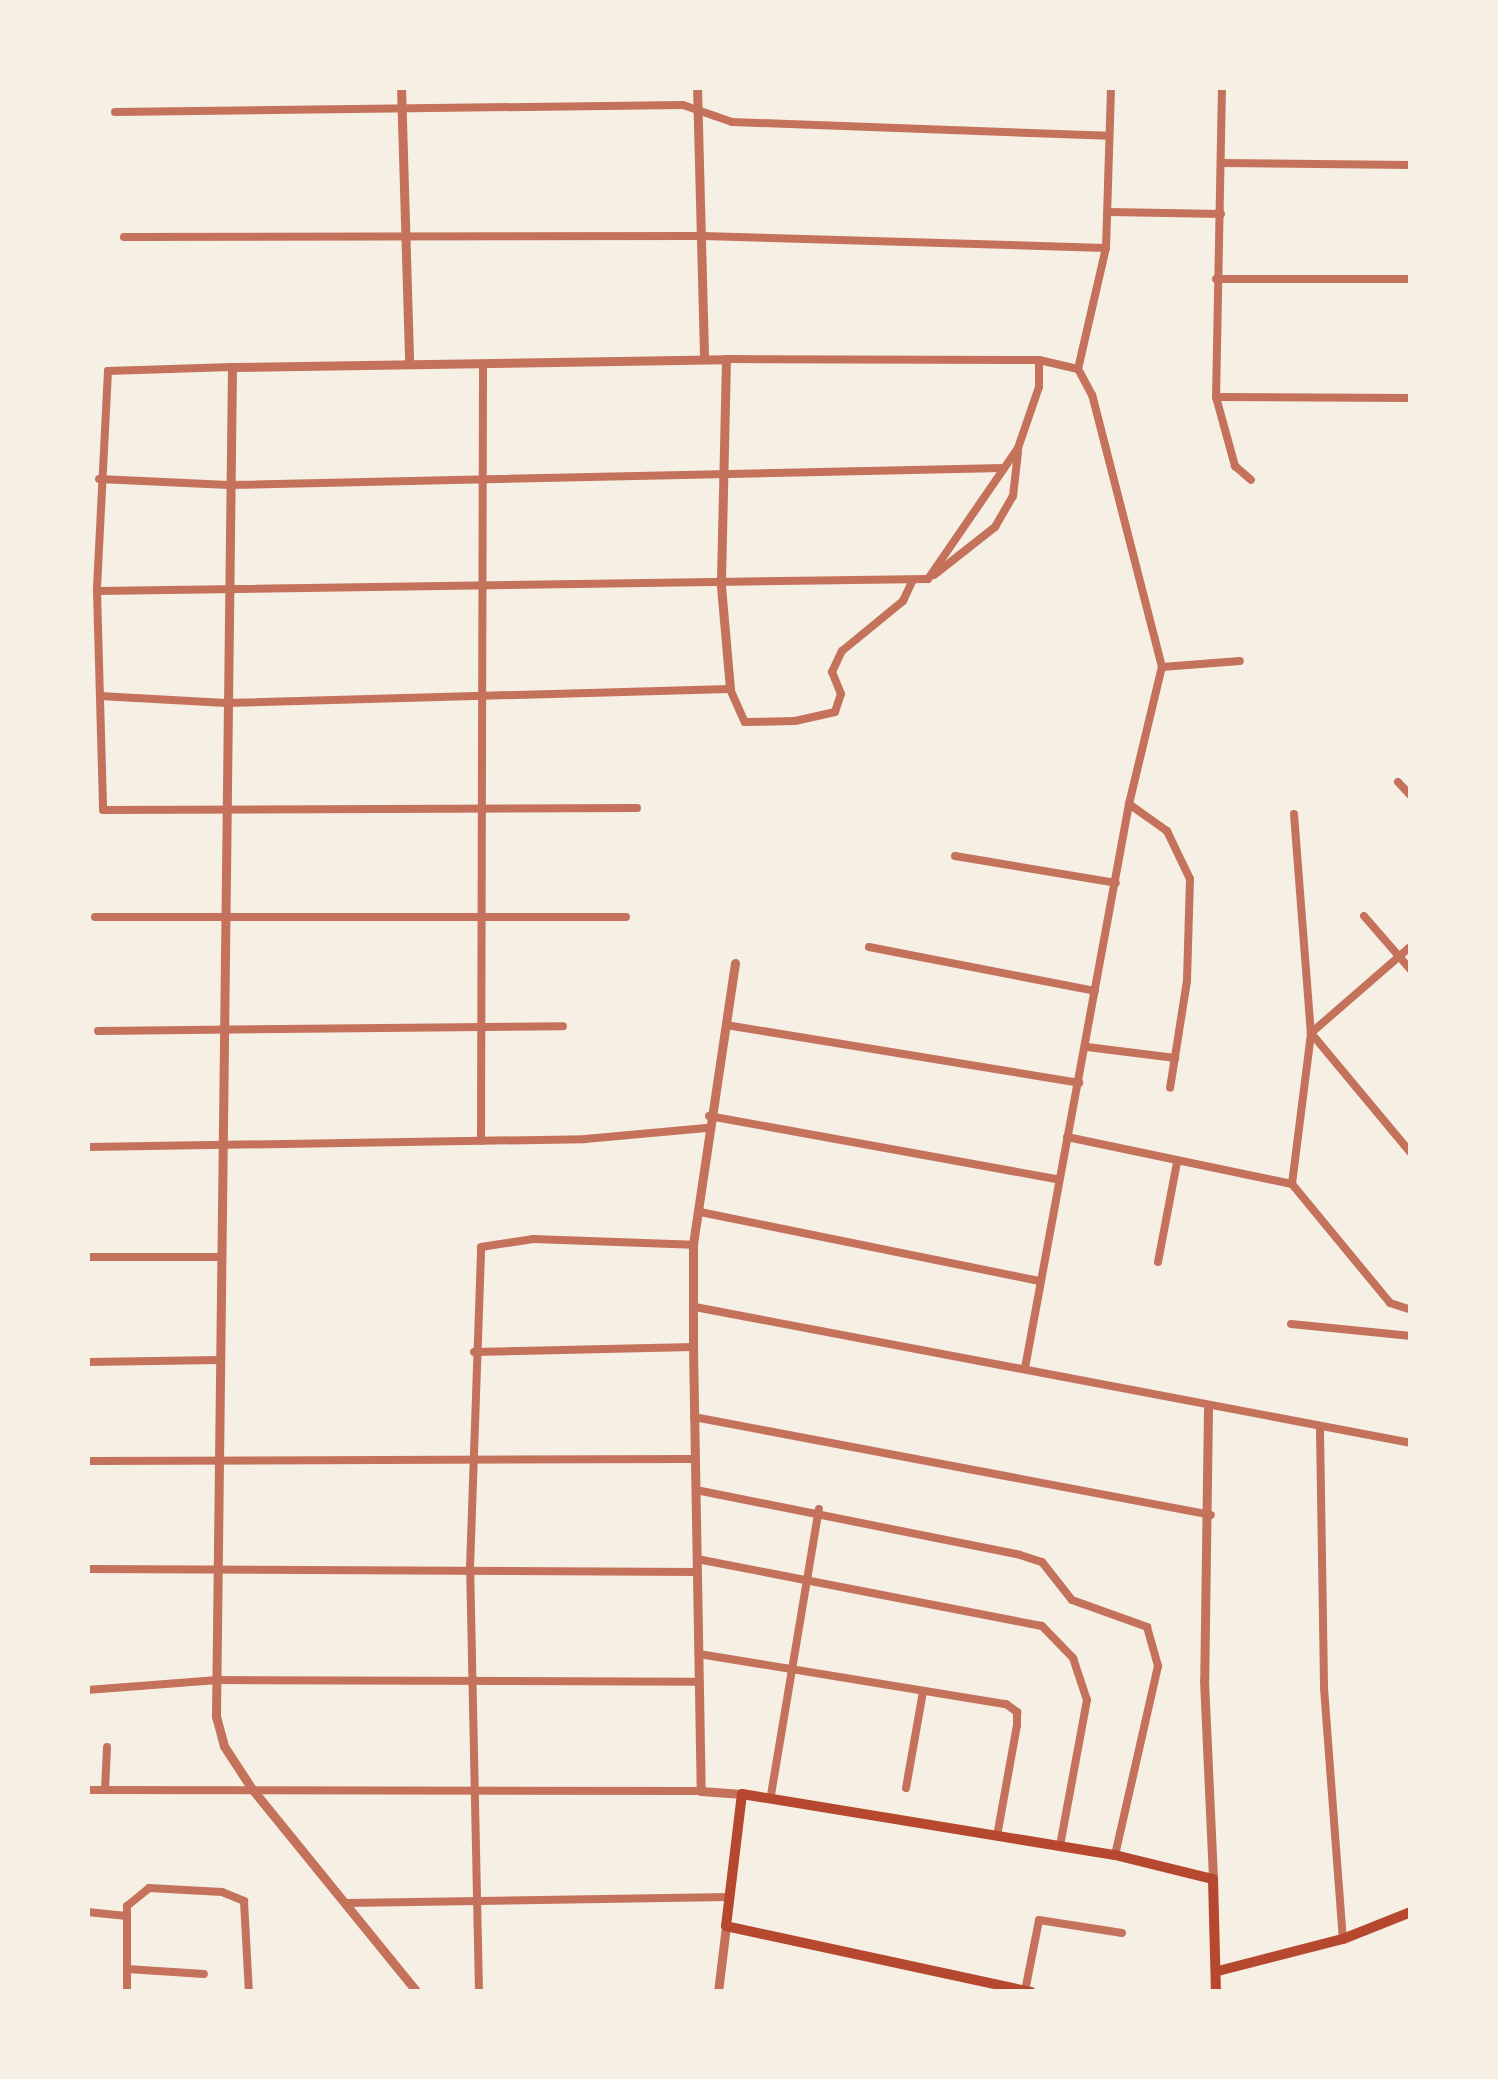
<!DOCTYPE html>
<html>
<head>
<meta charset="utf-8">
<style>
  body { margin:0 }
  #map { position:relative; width:1498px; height:2079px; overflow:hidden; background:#f6efe4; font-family:Cabin,sans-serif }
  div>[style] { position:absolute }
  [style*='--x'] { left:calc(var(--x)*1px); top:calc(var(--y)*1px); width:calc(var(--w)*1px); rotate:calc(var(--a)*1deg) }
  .minor>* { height:8px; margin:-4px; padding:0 4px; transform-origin:4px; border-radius:4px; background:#c5725c }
  .tertiary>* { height:9px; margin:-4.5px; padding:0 4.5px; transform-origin:4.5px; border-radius:4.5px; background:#c5725c }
  .secondary>* { height:10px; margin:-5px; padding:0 5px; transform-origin:5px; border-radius:5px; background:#b5482f }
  span { translate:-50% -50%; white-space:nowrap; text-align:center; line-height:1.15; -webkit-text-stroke:12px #f6efe4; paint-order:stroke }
  .frame { position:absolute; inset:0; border:90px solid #f6efe4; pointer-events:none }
</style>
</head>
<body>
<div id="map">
  <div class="minor">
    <i style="--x:1222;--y:87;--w:310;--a:91.1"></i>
    <i style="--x:1216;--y:397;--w:72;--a:74.6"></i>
    <i style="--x:1235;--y:466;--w:21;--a:41"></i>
    <i style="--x:115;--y:112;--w:568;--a:-0.71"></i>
    <i style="--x:683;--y:105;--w:52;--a:19.1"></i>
    <i style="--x:732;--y:122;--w:377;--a:2.1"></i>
    <i style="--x:1222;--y:163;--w:189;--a:0.6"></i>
    <i style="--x:1110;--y:212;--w:111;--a:1"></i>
    <i style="--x:124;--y:237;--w:579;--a:-0.1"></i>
    <i style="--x:703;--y:236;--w:403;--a:1.7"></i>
    <i style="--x:1216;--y:279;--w:195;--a:0"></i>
    <i style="--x:726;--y:359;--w:313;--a:0.2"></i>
    <i style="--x:1039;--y:360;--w:40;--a:13"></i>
    <i style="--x:232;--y:367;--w:124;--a:178.2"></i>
    <i style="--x:108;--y:371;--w:220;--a:92.9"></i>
    <i style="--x:97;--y:591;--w:219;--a:88.4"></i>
    <i style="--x:103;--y:810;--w:534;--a:-0.21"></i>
    <i style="--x:1078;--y:369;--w:124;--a:-77"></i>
    <i style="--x:1106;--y:248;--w:161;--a:-88.2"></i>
    <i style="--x:1216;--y:397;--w:195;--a:0.3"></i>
    <i style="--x:99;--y:479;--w:130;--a:2.6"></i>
    <i style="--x:229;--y:485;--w:775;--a:-1.26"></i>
    <i style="--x:934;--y:575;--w:78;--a:-38.2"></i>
    <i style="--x:995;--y:527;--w:36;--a:-60"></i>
    <i style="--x:1013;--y:496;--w:44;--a:-83.5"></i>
    <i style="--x:928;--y:579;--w:159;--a:-55.5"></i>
    <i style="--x:1018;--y:448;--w:65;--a:-71"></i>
    <i style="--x:1039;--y:387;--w:26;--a:-90"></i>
    <i style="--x:97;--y:591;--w:831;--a:-0.83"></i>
    <i style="--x:1162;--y:667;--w:78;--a:-4.4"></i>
    <i style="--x:100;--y:696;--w:126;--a:3.2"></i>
    <i style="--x:226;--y:703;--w:504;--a:-1.59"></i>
    <i style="--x:730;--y:689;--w:36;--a:66"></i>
    <i style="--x:745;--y:722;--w:50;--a:-1.1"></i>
    <i style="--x:795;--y:721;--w:41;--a:-12.7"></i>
    <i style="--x:835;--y:712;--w:19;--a:-72"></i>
    <i style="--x:841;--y:694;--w:24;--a:-112"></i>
    <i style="--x:832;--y:672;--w:23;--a:-65"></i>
    <i style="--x:842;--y:651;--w:79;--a:-39.3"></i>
    <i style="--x:903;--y:601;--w:23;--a:-65"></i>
    <i style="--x:1398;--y:782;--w:19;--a:47"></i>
    <i style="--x:1129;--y:804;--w:47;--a:35.4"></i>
    <i style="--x:1167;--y:831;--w:53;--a:64.4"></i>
    <i style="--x:1190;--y:879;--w:102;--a:91.7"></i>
    <i style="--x:1187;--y:981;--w:108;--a:99"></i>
    <i style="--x:1294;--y:814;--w:220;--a:85.6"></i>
    <i style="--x:1311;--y:1033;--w:156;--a:50.2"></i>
    <i style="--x:955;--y:856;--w:163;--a:9.5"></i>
    <i style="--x:1364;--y:916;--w:72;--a:49"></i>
    <i style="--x:95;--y:917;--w:531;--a:0"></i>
    <i style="--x:869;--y:947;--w:230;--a:11"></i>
    <i style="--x:726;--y:1025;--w:358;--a:9.3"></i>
    <i style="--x:98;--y:1031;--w:465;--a:-0.6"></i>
    <i style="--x:1087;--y:1047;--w:89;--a:7.1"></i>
    <i style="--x:709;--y:1116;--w:354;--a:10.3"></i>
    <i style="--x:1067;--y:1137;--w:230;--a:11.8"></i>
    <i style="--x:481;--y:1141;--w:777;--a:-89.85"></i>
    <i style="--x:88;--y:1147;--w:497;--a:-0.9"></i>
    <i style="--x:585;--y:1139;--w:122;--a:-5.2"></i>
    <i style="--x:1292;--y:1184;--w:152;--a:-82.8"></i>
    <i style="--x:1311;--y:1033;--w:133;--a:-41"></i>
    <i style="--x:1292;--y:1184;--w:154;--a:50.5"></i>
    <i style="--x:1390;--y:1303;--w:22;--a:18"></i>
    <i style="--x:700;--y:1212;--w:345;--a:11.5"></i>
    <i style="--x:87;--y:1257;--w:134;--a:0"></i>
    <i style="--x:1158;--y:1262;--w:102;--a:-79.2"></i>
    <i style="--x:695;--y:1307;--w:729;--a:10.75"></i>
    <i style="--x:1291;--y:1324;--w:121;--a:5.7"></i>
    <i style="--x:474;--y:1352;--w:219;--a:-1.3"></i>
    <i style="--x:87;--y:1362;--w:132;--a:-0.9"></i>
    <i style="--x:1025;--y:1368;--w:574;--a:-79.55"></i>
    <i style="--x:1129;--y:804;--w:141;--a:-76.5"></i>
    <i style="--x:1162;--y:667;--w:281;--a:-104.4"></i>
    <i style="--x:1092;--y:395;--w:30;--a:-118"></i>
    <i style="--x:694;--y:1417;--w:526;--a:10.73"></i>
    <i style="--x:1320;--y:1430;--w:258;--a:89.1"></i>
    <i style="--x:1324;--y:1688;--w:252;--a:85.7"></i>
    <i style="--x:87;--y:1461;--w:608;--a:-0.19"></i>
    <i style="--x:696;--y:1490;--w:330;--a:11.3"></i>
    <i style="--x:1020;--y:1555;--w:23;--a:18"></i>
    <i style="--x:1042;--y:1562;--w:48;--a:51.7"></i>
    <i style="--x:1072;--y:1600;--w:80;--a:19.8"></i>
    <i style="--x:1147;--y:1627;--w:41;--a:74.2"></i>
    <i style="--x:1158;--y:1666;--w:194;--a:102.8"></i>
    <i style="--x:697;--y:1559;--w:351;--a:11"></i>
    <i style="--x:1042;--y:1626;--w:45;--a:45.9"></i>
    <i style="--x:1073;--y:1658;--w:44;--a:71.6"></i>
    <i style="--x:1087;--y:1700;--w:147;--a:100.5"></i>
    <i style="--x:87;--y:1569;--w:610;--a:0.28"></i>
    <i style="--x:699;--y:1654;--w:311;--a:9.3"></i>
    <i style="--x:1006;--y:1704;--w:14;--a:36"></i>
    <i style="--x:1017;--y:1712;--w:13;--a:90"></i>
    <i style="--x:1017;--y:1725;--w:113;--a:100.2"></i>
    <i style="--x:87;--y:1690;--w:131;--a:-4.4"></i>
    <i style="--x:218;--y:1680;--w:481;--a:0.2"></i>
    <i style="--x:906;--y:1788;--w:97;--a:-80"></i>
    <i style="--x:87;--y:1790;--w:614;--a:0.09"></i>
    <i style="--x:105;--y:1790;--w:43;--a:-87.3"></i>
    <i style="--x:771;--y:1795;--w:290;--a:-80.5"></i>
    <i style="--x:347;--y:1903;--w:382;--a:-0.9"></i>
    <i style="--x:87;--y:1912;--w:40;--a:5.7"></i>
    <i style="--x:127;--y:1969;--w:77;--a:3.7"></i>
    <i style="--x:1025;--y:1991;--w:72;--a:-78.8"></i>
    <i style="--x:1039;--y:1920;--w:84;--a:8.9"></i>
    <i style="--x:127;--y:1992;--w:86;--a:-90"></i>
    <i style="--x:127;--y:1906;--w:28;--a:-39"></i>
    <i style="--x:149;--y:1888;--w:73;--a:3.1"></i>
    <i style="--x:222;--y:1892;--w:24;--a:22"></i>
    <i style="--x:244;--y:1901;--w:91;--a:86.9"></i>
    <i style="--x:479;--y:1992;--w:424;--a:-91.2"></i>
    <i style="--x:470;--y:1568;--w:321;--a:-88"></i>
    <i style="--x:481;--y:1247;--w:53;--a:-8.7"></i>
    <i style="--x:533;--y:1239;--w:160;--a:2.1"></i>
  </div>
  <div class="tertiary">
    <i style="--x:401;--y:87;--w:277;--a:88.3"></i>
    <i style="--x:697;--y:87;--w:272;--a:88.5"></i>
    <i style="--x:735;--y:963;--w:285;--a:98.5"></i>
    <i style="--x:693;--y:1245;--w:102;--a:90"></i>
    <i style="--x:693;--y:1347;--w:444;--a:89"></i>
    <i style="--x:701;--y:1791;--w:41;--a:4.2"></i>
    <i style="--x:1208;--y:1409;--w:271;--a:90.8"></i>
    <i style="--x:1204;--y:1680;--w:199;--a:87.4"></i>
    <i style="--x:417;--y:1992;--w:262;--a:-129.1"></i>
    <i style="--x:252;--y:1789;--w:51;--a:-123.1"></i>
    <i style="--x:224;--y:1746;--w:31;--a:-105"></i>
    <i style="--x:216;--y:1716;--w:1349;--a:-89.32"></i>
    <i style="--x:232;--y:367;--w:494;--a:-0.9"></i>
    <i style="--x:726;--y:359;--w:227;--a:91.3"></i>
    <i style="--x:721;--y:586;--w:103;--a:85"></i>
    <i style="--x:718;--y:1992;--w:66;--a:-83.1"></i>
  </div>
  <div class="secondary">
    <i style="--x:1218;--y:1971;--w:129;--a:-14.4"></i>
    <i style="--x:1343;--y:1939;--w:73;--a:-21.7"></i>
    <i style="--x:1031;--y:1992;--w:312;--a:-167.8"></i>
    <i style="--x:726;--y:1926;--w:133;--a:-83.1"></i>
    <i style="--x:742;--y:1794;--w:378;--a:9.3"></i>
    <i style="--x:1115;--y:1855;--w:101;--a:13.8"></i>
    <i style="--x:1213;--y:1879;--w:113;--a:88.5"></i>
  </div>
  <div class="frame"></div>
</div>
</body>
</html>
